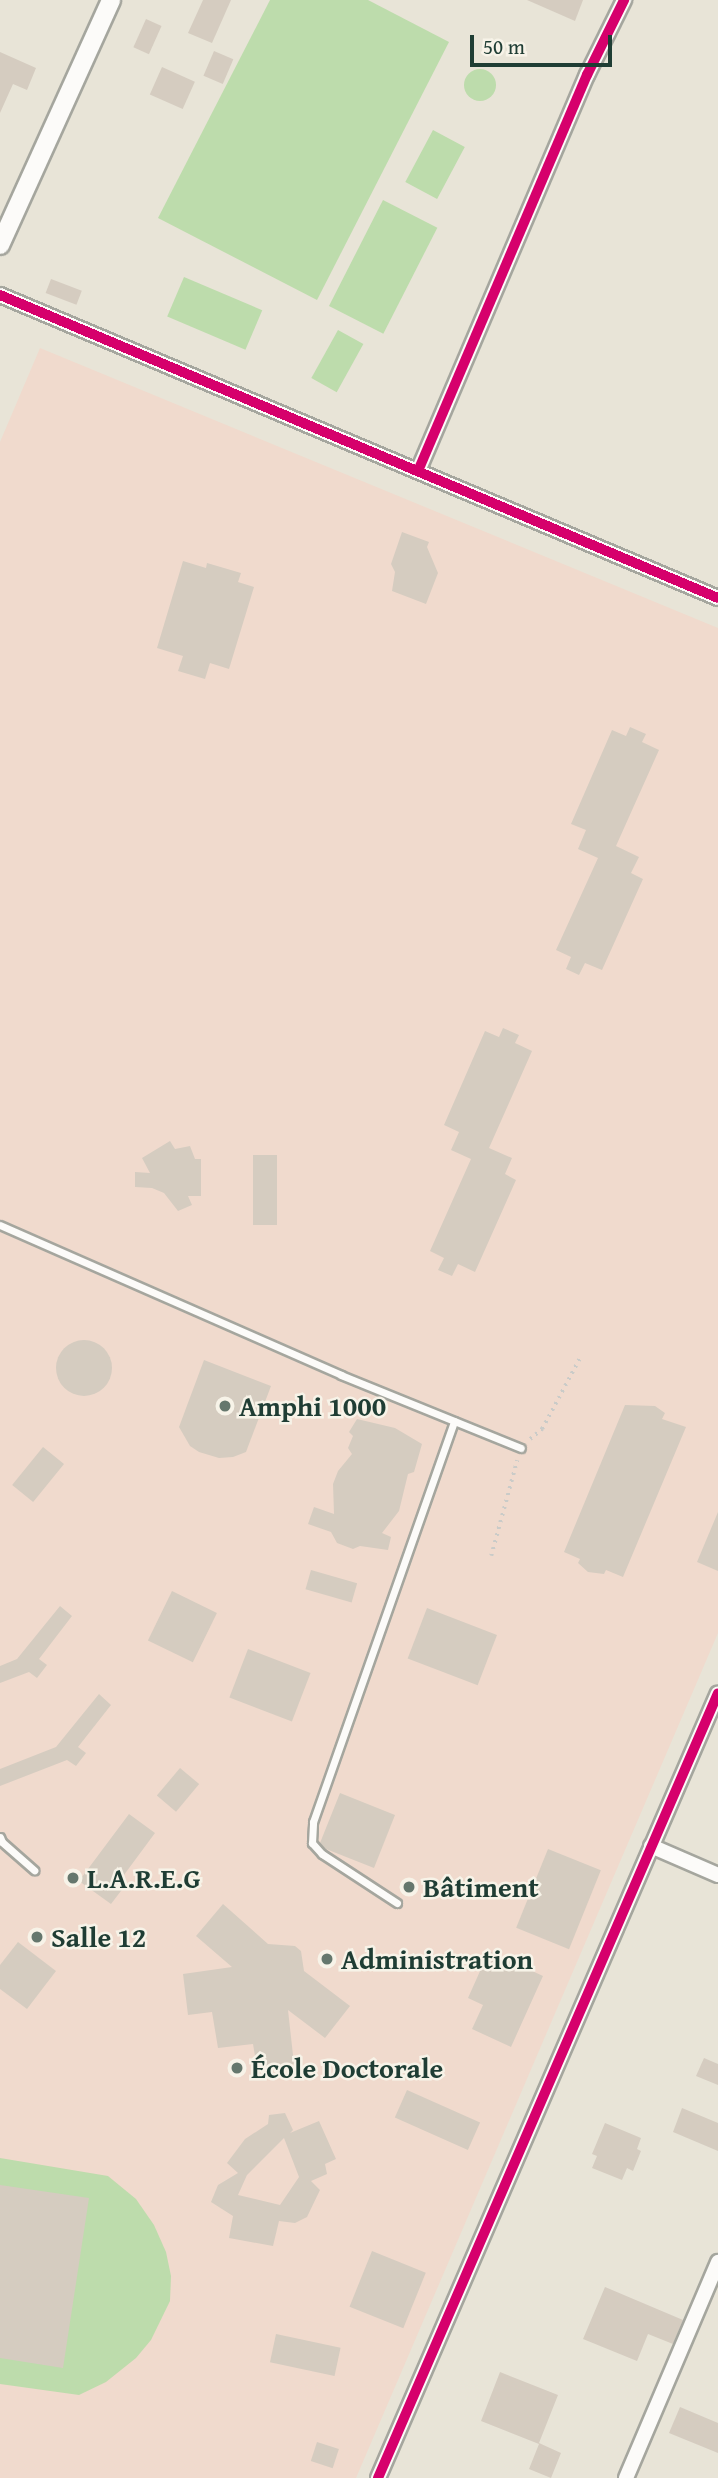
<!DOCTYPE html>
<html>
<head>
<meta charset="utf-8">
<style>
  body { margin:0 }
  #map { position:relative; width:718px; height:2478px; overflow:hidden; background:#e8e4d7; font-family:"Gentium Book Plus",serif }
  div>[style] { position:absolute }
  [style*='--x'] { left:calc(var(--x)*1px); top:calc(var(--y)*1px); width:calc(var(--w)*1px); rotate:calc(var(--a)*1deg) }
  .built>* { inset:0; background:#f0dacd }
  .green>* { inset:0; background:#bddcac; transform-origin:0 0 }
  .round { border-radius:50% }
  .building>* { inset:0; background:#d5ccc0; transform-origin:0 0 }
  .path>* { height:3.5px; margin-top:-1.75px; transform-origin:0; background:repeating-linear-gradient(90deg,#cacbc8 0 2px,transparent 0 7px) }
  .roads { filter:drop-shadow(2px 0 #a5a69e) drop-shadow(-2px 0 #a5a69e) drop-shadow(0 2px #a5a69e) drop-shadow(0 -2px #a5a69e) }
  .service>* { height:7px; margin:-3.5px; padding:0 3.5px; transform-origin:3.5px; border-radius:3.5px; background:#fcfbf9 }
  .minor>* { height:14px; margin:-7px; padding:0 7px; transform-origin:7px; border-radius:7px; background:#fcfbf9 }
  .tertiary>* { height:18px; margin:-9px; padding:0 9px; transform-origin:9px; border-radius:9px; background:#fcfbf9 }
  .cycleway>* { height:10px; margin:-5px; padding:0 5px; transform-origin:5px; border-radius:5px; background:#d6006c }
  .dots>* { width:19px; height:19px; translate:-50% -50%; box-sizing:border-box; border:4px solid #f7f3e8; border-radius:50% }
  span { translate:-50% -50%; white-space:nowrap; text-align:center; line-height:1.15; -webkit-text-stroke:5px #f7f3e8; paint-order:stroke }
  .poi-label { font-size:28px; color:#1f3d34; font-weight:700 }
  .left { translate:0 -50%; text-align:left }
  .scale { position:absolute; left:470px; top:35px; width:142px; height:32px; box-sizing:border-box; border:4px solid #1f3d34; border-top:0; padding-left:9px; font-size:21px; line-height:24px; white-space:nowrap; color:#1f3d34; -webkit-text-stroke:5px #f7f3e8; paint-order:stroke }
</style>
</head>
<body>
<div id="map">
  <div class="built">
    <i style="clip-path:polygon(40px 348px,718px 628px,718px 1633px,356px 2478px,0 2478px,0 442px)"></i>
  </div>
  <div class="green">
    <i style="clip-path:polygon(270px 0,368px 0,449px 42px,317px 300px,158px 218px)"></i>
    <i class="round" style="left:464px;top:69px;width:32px;height:32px"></i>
    <i style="left:433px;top:130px;width:36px;height:59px;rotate:28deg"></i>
    <i style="left:383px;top:200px;width:61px;height:119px;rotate:27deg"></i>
    <i style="left:184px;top:277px;width:85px;height:43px;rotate:23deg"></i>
    <i style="left:338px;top:330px;width:29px;height:55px;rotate:29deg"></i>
    <i style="clip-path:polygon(0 2158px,108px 2176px,136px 2199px,154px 2225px,166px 2252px,171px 2276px,170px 2301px,151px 2340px,136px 2358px,106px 2382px,79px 2395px,0 2384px)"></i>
  </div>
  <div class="building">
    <i style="clip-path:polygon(203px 0,231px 0,212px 43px,188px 33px)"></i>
    <i style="clip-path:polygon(527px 0,583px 0,575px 21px)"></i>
    <i style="left:146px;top:19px;width:17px;height:31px;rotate:24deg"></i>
    <i style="left:214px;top:51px;width:21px;height:27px;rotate:23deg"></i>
    <i style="clip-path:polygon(0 52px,36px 68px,27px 90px,13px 84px,0 113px)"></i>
    <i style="left:162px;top:67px;width:36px;height:30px;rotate:24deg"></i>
    <i style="left:51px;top:279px;width:33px;height:15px;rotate:21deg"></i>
    <i style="clip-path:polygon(402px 532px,429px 542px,427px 547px,438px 573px,426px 604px,392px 591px,395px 572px,391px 564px)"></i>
    <i style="clip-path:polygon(183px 561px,206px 568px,207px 563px,241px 573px,238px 582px,254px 587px,229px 669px,210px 663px,205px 679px,178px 671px,183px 656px,157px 648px)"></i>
    <i style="clip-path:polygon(630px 727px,646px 734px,642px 742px,659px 750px,616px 846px,639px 857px,631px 873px,643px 879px,602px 970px,585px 963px,579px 975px,566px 969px,571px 957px,556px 950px,598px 858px,578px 849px,586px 830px,571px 824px,612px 730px,626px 736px)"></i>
    <i style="clip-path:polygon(503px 1028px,519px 1035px,515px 1043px,532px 1051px,489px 1148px,512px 1158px,505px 1174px,516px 1180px,475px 1272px,458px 1264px,452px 1276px,438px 1270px,444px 1258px,430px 1251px,471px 1159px,451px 1150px,459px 1132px,444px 1125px,485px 1031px,499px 1037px)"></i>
    <i style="clip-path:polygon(170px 1141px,175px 1149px,190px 1146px,195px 1159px,201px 1159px,201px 1196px,188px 1196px,192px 1205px,178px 1211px,164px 1193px,152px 1188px,135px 1187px,135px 1172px,150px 1173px,142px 1158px)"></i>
    <i style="left:253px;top:1155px;width:24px;height:70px"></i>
    <i class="round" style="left:56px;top:1340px;width:56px;height:56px"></i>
    <i style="clip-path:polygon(204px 1360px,271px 1386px,246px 1452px,233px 1457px,219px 1458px,199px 1452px,190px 1446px,179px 1427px)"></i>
    <i style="clip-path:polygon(625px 1405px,655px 1406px,665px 1413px,662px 1419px,686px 1427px,623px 1577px,606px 1570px,604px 1574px,588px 1572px,578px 1563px,580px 1559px,564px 1552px)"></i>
    <i style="clip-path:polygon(357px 1419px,395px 1428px,422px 1444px,414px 1472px,408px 1474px,399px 1511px,382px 1533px,391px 1537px,388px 1550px,360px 1546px,353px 1549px,337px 1543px,331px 1532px,308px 1524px,314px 1507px,334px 1514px,333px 1484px,338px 1471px,352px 1454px,348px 1448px,353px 1436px,349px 1432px)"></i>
    <i style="left:43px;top:1447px;width:27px;height:49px;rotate:39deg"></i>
    <i style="clip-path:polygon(718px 1512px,718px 1571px,697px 1562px)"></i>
    <i style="left:311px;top:1570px;width:48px;height:20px;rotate:16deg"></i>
    <i style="left:172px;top:1591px;width:50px;height:55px;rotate:26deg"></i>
    <i style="clip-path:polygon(60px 1606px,72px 1616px,39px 1659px,47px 1665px,37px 1678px,29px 1672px,0 1683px,0 1666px,17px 1659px)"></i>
    <i style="left:427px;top:1608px;width:75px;height:54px;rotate:21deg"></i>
    <i style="left:248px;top:1649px;width:67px;height:52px;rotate:21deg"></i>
    <i style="clip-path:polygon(99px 1694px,111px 1705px,78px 1747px,86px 1753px,76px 1766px,67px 1760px,0 1786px,0 1769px,56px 1747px)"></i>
    <i style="left:180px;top:1768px;width:25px;height:36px;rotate:40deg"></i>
    <i style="clip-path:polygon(340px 1793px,395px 1815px,374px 1868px,326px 1849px,320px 1843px)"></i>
    <i style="clip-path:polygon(129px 1814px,155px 1833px,118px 1883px,124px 1887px,111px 1904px,79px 1881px)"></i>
    <i style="left:548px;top:1849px;width:57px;height:85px;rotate:22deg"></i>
    <i style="clip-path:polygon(223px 1904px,268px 1944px,295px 1946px,301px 1951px,304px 1971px,350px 2006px,325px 2038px,288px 2010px,294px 2064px,257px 2068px,253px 2044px,218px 2048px,212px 2012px,188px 2015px,183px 1974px,232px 1967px,196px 1936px)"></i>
    <i style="clip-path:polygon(18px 1942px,56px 1971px,27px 2009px,0 1989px,0 1965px)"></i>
    <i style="clip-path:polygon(489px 1951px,543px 1976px,511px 2047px,472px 2029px,483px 2005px,468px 1998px)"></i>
    <i style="clip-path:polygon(704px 2058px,718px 2064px,718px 2085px,696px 2076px)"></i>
    <i style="left:407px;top:2090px;width:80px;height:30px;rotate:24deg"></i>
    <i style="clip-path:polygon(682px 2108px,718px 2123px,718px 2151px,673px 2132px)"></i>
    <i style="clip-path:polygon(evenodd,285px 2113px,293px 2130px,290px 2133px,319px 2121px,336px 2159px,325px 2164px,327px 2174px,311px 2181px,320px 2190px,307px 2217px,295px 2223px,279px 2221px,273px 2246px,229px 2238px,233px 2216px,211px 2202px,218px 2185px,238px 2173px,227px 2163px,245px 2139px,268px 2124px,269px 2115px,285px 2113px,284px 2138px,299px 2177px,280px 2205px,238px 2195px,247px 2175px,284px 2138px)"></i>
    <i style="clip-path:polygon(605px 2123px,641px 2138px,637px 2149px,641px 2151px,633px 2171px,627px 2168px,622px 2180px,592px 2168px,597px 2156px,592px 2154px)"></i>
    <i style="clip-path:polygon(0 2185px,89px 2198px,63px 2368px,0 2358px)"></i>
    <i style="left:372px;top:2251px;width:58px;height:60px;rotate:22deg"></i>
    <i style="clip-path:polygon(605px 2287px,683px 2320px,673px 2344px,648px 2334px,637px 2361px,583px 2339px)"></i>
    <i style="left:276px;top:2334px;width:66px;height:29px;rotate:12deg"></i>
    <i style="clip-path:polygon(500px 2372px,558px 2395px,539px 2443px,561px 2453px,551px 2478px,529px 2469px,539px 2444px,481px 2421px)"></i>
    <i style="clip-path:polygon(680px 2407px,718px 2423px,718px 2453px,669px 2433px)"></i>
    <i style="left:317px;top:2442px;width:23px;height:20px;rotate:18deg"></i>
  </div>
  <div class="path">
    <i style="--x:530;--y:1439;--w:16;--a:-40"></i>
    <i style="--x:542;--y:1429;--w:83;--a:-61.9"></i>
    <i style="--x:491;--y:1556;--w:99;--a:-74.8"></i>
  </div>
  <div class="roads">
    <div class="service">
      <i style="--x:0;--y:1225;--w:373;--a:23.7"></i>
      <i style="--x:341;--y:1375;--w:194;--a:22.1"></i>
      <i style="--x:0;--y:1837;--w:5;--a:68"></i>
      <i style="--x:2;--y:1842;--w:43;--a:41.2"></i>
      <i style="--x:397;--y:1903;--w:90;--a:-146.8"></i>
      <i style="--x:322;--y:1854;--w:15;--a:-132"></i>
      <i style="--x:312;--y:1843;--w:21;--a:-87"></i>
      <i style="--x:313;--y:1822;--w:425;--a:-70.6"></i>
    </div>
    <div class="minor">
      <i style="--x:0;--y:295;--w:779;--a:22.88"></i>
      <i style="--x:418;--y:471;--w:431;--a:-66.9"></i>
      <i style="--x:587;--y:75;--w:84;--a:-63.7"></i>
      <i style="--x:651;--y:1846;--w:73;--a:23.4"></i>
      <i style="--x:378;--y:2478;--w:855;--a:-66.58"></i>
      <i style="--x:626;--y:2478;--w:235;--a:-66.9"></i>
    </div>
    <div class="tertiary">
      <i style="--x:0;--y:245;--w:269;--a:-65.6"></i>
    </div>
  </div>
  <div class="cycleway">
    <i style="--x:0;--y:295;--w:779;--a:22.88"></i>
    <i style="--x:418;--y:471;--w:431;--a:-66.9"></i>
    <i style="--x:587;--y:75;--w:84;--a:-63.7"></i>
    <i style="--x:378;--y:2478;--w:855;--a:-66.58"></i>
  </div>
  <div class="dots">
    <i style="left:225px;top:1406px;background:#65776d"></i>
    <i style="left:73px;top:1878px;background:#65776d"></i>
    <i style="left:409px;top:1887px;background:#65776d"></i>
    <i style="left:37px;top:1937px;background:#65776d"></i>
    <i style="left:327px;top:1959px;background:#65776d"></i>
    <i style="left:237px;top:2068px;background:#65776d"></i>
  </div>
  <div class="poi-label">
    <span class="left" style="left:239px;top:1406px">Amphi 1000</span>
    <span class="left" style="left:87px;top:1878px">L.A.R.E.G</span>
    <span class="left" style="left:423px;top:1887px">Bâtiment</span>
    <span class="left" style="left:51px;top:1937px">Salle 12</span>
    <span class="left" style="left:341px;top:1959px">Administration</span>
    <span class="left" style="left:251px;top:2068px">École Doctorale</span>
  </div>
  <div class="scale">50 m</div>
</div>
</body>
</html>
